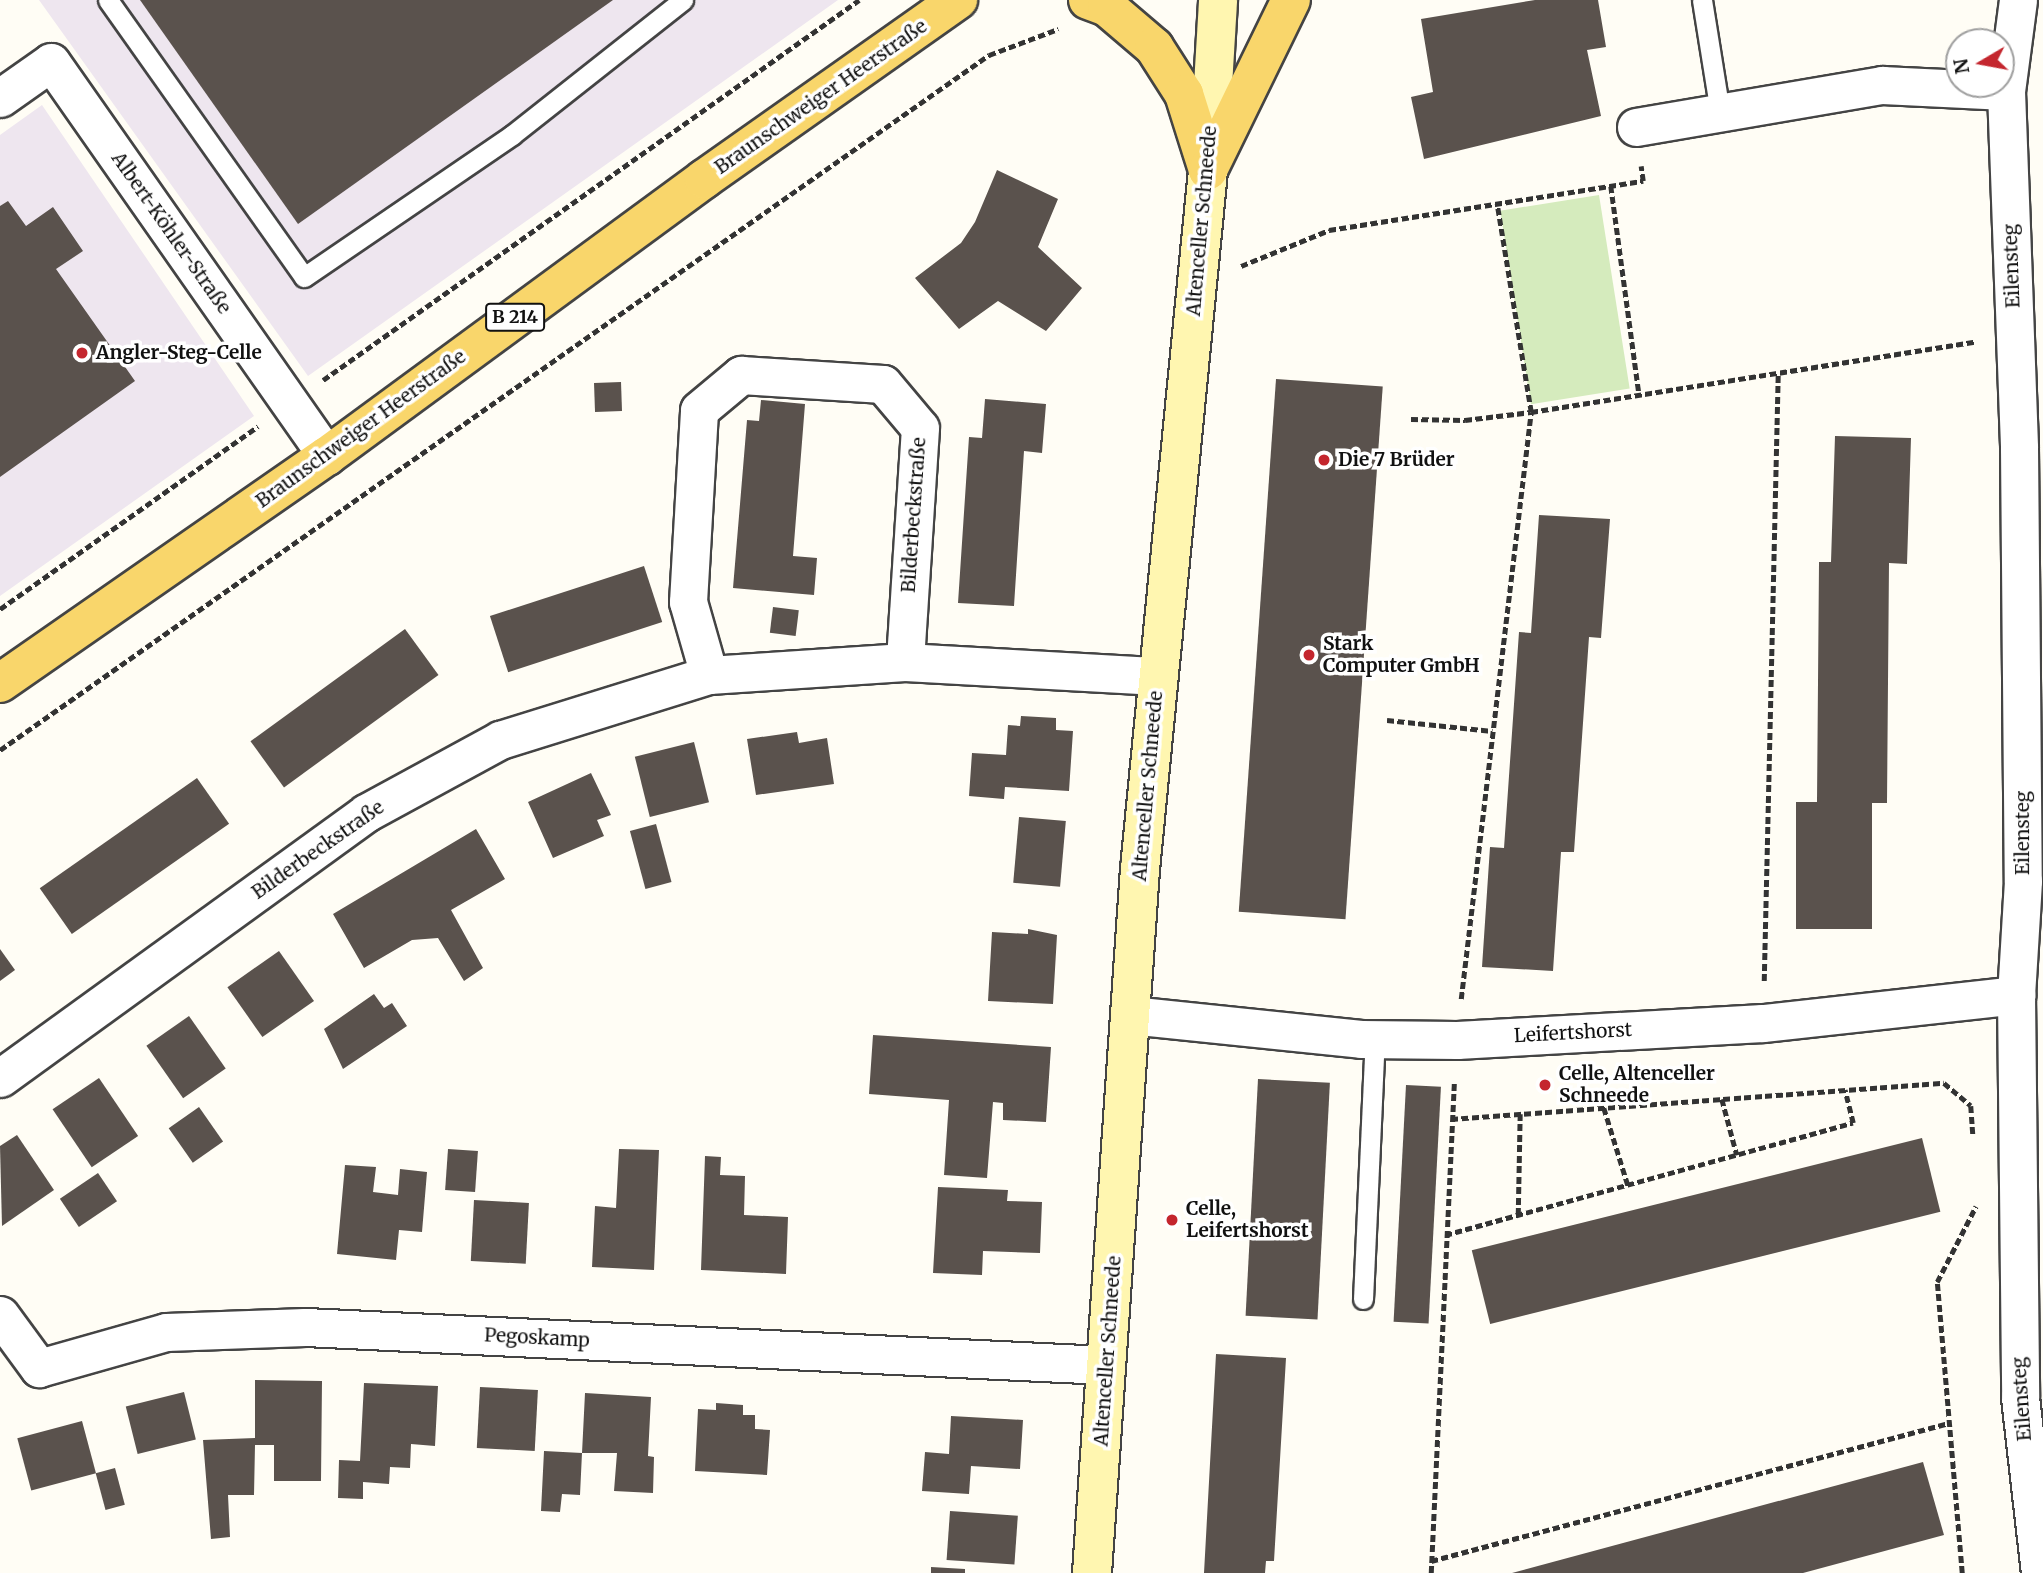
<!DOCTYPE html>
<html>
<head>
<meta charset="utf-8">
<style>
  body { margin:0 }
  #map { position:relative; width:2043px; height:1573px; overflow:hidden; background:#fffdf5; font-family:Merriweather,serif }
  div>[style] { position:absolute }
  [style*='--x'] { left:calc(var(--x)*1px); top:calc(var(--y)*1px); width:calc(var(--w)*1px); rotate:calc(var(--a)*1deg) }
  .industrial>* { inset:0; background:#eee6ef }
  .green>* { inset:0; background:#d5ebbd; transform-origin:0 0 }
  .building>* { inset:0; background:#5a524d; transform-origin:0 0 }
  .path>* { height:4.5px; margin-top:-2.25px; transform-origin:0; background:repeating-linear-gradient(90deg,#333 0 7px,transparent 0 10.5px) }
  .roads { filter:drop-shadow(2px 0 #444) drop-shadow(-2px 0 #444) drop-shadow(0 2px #444) drop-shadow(0 -2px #444) }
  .service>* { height:19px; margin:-9.5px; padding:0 9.5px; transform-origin:9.5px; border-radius:9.5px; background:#fff }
  .minor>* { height:37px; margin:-18.5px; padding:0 18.5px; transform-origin:18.5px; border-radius:18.5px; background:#fff }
  .secondary>* { height:38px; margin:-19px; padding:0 19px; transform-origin:19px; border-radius:19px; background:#fff6b0 }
  .primary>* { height:38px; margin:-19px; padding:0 19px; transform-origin:19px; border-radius:19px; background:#f9d66b }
  .dots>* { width:19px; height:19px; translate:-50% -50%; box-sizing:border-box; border:4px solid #fff; border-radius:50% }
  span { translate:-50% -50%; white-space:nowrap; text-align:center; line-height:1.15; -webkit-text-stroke:7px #fff; paint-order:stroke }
  .shield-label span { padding:2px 5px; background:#fff; border:2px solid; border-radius:5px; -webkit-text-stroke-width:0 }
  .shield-label { font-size:18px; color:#111; font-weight:700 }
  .street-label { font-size:19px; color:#111 }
  .poi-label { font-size:19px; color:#111; font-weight:700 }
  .left { translate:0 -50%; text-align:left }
  .north { position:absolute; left:1945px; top:28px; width:70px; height:70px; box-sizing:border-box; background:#fff; border:2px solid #a0a0a0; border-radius:50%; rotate:260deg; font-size:19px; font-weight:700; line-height:28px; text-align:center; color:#111 }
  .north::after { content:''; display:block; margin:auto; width:24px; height:32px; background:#c4262e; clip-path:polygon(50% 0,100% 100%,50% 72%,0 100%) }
</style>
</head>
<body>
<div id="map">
  <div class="industrial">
    <i style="clip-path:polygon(39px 0,838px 0,308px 376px)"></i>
    <i style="clip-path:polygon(42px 105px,254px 416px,0 596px,0 135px)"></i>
  </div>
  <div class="green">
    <i style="left:1599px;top:195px;width:196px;height:100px;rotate:81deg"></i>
  </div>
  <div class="building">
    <i style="clip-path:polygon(140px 0,613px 0,298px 224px)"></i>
    <i style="clip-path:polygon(1535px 0,1598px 0,1606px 47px,1587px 50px,1601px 116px,1424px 159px,1411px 97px,1433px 92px,1421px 19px)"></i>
    <i style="clip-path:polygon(997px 170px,1058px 199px,1038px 247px,1082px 288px,1046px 331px,998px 301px,959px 329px,915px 278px,961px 243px,975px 222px)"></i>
    <i style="clip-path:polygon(8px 201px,26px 226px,53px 207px,83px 251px,56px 269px,135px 381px,0 477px,0 206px)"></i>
    <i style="left:1276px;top:379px;width:107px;height:534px;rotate:4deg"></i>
    <i style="left:621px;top:382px;width:29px;height:27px;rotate:88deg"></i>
    <i style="clip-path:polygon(985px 399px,1046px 404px,1042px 453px,1024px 451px,1014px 606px,958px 603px,969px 437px,982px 438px)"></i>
    <i style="clip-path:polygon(761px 400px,805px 404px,793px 556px,817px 558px,814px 595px,733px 588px,747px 420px,759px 421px)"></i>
    <i style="clip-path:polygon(1835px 436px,1911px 438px,1907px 564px,1889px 563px,1887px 803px,1872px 803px,1872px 929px,1796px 929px,1796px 802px,1817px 802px,1819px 562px,1831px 562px)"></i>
    <i style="clip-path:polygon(1539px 515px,1610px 519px,1601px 638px,1589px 637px,1574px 852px,1561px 852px,1553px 971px,1482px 967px,1490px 847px,1504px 848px,1519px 632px,1531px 633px)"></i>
    <i style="left:644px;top:566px;width:59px;height:162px;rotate:72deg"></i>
    <i style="left:773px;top:607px;width:26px;height:26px;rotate:7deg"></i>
    <i style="left:405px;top:629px;width:57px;height:191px;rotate:54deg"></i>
    <i style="clip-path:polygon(1021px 716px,1056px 718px,1056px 730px,1073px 731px,1069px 791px,1005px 787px,1004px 799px,969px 796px,972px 753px,1006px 755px,1008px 725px,1020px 726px)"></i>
    <i style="clip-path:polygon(797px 732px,799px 743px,827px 738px,834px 784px,756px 795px,747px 739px)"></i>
    <i style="left:694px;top:742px;width:62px;height:61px;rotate:76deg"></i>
    <i style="clip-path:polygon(591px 773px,611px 815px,597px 820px,604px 836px,553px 858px,528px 802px)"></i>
    <i style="left:197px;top:778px;width:56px;height:192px;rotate:55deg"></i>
    <i style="left:1019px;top:817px;width:47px;height:66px;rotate:5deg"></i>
    <i style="left:656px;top:824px;width:60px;height:27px;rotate:75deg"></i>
    <i style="clip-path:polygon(476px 829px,505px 879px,451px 910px,483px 968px,464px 981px,438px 938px,412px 940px,364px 968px,333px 914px)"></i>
    <i style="clip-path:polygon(1028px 929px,1057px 935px,1053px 1004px,988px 1001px,992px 932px,1028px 934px)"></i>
    <i style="clip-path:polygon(0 949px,15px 970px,0 981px)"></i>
    <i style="left:279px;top:951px;width:61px;height:63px;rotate:55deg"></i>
    <i style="clip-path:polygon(374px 994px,384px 1008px,392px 1003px,407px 1026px,343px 1069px,324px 1029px)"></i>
    <i style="left:189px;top:1016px;width:64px;height:52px;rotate:55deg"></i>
    <i style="clip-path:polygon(873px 1035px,1051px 1047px,1046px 1122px,1003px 1120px,1003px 1103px,993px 1102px,987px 1178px,944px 1175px,949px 1100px,869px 1094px)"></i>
    <i style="left:99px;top:1078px;width:70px;height:56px;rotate:56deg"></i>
    <i style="left:1258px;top:1079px;width:72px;height:237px;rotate:3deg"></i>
    <i style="left:1406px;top:1085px;width:35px;height:237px;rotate:3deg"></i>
    <i style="left:199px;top:1107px;width:42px;height:37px;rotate:55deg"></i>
    <i style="clip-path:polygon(17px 1135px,54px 1190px,2px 1226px,0 1146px)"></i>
    <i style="left:1922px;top:1138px;width:76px;height:464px;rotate:76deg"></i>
    <i style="left:448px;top:1149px;width:30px;height:41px;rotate:4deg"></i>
    <i style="clip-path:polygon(619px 1149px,659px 1150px,654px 1270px,592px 1267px,595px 1206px,616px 1208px)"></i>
    <i style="clip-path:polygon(705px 1156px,721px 1157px,720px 1175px,745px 1176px,744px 1215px,788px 1217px,786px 1274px,701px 1270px)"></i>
    <i style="clip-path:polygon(345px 1165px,376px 1167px,373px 1192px,398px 1195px,400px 1169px,427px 1172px,422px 1232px,399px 1230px,396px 1260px,337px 1254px)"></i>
    <i style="left:98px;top:1173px;width:34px;height:46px;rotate:56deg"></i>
    <i style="clip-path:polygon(938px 1187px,1008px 1190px,1007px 1201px,1042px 1202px,1040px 1253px,983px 1251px,982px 1275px,933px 1273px)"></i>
    <i style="left:474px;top:1200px;width:55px;height:61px;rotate:3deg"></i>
    <i style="clip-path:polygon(1216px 1354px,1286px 1358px,1274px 1561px,1266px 1561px,1265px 1573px,1204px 1573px)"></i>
    <i style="clip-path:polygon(255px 1380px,322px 1381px,321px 1481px,274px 1481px,274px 1445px,255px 1445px,254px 1495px,228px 1495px,230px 1537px,211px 1539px,203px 1440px,255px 1438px)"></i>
    <i style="clip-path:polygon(364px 1383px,438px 1386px,435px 1446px,411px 1444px,410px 1468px,390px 1467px,389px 1484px,363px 1482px,363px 1499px,338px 1498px,339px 1460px,360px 1461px)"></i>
    <i style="left:480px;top:1387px;width:58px;height:61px;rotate:3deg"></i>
    <i style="left:184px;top:1392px;width:49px;height:60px;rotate:76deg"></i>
    <i style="clip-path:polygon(585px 1393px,651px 1397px,648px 1456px,654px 1457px,653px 1493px,614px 1491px,617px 1453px,582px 1453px)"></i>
    <i style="clip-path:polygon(716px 1403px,743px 1405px,743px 1415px,755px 1415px,755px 1429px,770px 1430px,767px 1475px,695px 1471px,698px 1409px,716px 1410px)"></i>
    <i style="clip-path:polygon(951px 1416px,1023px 1420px,1020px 1469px,971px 1466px,969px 1494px,922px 1491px,925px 1452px,949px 1454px)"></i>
    <i style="left:82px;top:1421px;width:54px;height:67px;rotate:75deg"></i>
    <i style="clip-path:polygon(544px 1451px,582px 1453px,580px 1495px,562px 1494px,560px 1512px,541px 1511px)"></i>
    <i style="clip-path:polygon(1923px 1462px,1944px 1535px,1803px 1573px,1512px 1573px)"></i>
    <i style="left:115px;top:1468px;width:38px;height:20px;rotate:75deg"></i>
    <i style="left:950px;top:1511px;width:68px;height:49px;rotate:4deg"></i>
    <i style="clip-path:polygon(931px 1567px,965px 1569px,965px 1573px,931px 1573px)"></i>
  </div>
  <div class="path">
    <i style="--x:1611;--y:186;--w:210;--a:82.3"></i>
    <i style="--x:1241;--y:266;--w:95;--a:-22.2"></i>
    <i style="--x:1329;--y:230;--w:318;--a:-8.9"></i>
    <i style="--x:1643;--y:181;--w:15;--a:-98"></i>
    <i style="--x:323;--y:380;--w:657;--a:-35.33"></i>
    <i style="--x:1411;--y:419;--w:54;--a:1.1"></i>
    <i style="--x:1465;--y:420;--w:66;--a:-6.9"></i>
    <i style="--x:1531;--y:412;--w:449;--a:-9"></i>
    <i style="--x:0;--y:609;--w:316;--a:-35.3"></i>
    <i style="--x:1387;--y:720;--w:106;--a:6"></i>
    <i style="--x:0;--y:750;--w:1209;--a:-35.1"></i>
    <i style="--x:989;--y:55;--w:74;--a:-20.6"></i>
    <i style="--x:1764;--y:981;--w:608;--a:-88.68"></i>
    <i style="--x:1461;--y:999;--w:591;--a:-83.2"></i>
    <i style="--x:1531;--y:412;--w:211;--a:-99.3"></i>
    <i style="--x:1722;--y:1099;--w:58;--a:75"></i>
    <i style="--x:1604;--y:1108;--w:81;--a:72.7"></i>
    <i style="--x:1451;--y:1119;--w:494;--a:-4.2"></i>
    <i style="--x:1944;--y:1083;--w:35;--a:40"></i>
    <i style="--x:1971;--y:1106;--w:29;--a:86"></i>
    <i style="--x:1518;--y:1215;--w:101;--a:-88.9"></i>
    <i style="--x:1445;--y:1235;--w:423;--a:-15.4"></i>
    <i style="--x:1853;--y:1123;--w:34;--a:-104"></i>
    <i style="--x:1431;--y:1561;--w:536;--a:-14.92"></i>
    <i style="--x:1431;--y:1573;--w:493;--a:-87.3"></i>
    <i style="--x:1962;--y:1573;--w:292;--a:-94.9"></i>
    <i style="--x:1937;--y:1282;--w:85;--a:-62.8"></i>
  </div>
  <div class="roads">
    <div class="service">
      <i style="--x:108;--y:0;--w:339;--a:54.7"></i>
      <i style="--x:304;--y:277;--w:252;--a:-34.3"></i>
      <i style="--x:512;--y:135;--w:218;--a:-38.3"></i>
      <i style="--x:1702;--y:0;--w:113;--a:80.9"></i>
      <i style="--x:1363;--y:1299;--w:260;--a:-87.4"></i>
    </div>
    <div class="minor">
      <i style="--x:2018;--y:0;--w:92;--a:97.5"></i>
      <i style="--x:2006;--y:91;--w:357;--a:87.9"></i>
      <i style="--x:2019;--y:448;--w:433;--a:89.5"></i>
      <i style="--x:2023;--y:881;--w:114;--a:93.5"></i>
      <i style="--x:2016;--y:995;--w:402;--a:89.4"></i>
      <i style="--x:2020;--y:1397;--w:177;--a:83.5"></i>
      <i style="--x:0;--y:98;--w:62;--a:-35.2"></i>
      <i style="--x:51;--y:62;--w:481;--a:55"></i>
      <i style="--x:1636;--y:127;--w:250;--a:-9.7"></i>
      <i style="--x:1882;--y:85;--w:124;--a:2.8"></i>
      <i style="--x:709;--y:675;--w:76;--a:-106"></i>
      <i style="--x:688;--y:602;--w:192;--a:-86.7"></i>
      <i style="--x:699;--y:410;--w:55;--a:-39.8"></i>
      <i style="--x:741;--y:375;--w:142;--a:3.6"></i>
      <i style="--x:883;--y:384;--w:57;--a:49.9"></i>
      <i style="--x:920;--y:428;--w:234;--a:93.7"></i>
      <i style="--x:1130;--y:1015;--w:232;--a:5.9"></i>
      <i style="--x:1361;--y:1039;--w:96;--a:0.6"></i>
      <i style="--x:1457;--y:1040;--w:306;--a:-3.2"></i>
      <i style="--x:1763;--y:1023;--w:255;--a:-6.3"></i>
      <i style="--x:0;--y:1078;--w:452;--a:-35.9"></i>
      <i style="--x:366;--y:813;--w:153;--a:-28.6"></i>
      <i style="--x:500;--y:740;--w:219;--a:-17.3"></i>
      <i style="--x:709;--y:675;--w:196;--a:-3.8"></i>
      <i style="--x:905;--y:662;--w:253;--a:3.2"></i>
      <i style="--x:0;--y:1315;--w:66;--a:53.7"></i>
      <i style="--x:39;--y:1368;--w:132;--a:-15.8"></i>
      <i style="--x:166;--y:1332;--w:139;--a:-2.1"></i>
      <i style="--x:305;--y:1327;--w:802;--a:2.72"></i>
    </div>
    <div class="secondary">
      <i style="--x:1092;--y:1573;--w:706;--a:-86.1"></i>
      <i style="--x:1140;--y:869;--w:702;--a:-84.44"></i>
      <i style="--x:1208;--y:170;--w:170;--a:-86.6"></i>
    </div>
    <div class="primary">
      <i style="--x:1088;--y:0;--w:20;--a:20"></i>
      <i style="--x:1107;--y:7;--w:62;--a:40.4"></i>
      <i style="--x:1154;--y:47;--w:56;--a:57.4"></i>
      <i style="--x:1184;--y:94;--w:80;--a:72.5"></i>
      <i style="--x:1208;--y:170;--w:189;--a:-64"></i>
      <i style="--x:0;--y:683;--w:398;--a:-34.8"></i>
      <i style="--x:327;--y:456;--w:468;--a:-36.3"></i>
      <i style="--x:704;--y:179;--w:311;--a:-35.2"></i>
    </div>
  </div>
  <div class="dots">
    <i style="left:82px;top:353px;background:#c4262e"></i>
    <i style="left:1324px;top:460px;background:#c4262e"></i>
    <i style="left:1309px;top:655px;background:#c4262e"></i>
    <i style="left:1545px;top:1085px;background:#c4262e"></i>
    <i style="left:1172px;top:1220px;background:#c4262e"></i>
  </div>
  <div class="shield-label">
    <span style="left:515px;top:317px">B 214</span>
  </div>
  <div class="street-label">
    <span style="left:821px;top:97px;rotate:-35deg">Braunschweiger Heerstraße</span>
    <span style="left:1202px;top:221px;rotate:-85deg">Altenceller Schneede</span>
    <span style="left:171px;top:233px;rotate:55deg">Albert-Köhler-Straße</span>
    <span style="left:2012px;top:266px;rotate:-92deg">Eilensteg</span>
    <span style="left:361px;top:429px;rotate:-36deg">Braunschweiger Heerstraße</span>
    <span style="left:914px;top:515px;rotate:-86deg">Bilderbeckstraße</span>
    <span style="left:1148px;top:786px;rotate:-85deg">Altenceller Schneede</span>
    <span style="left:2023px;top:833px;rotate:-90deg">Eilensteg</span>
    <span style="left:318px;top:850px;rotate:-35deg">Bilderbeckstraße</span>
    <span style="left:1573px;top:1033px;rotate:-3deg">Leifertshorst</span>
    <span style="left:537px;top:1338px;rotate:3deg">Pegoskamp</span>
    <span style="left:1108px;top:1351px;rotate:-86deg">Altenceller Schneede</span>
    <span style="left:2022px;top:1399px;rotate:-94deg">Eilensteg</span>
  </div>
  <div class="poi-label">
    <span class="left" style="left:96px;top:353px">Angler-Steg-Celle</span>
    <span class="left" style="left:1338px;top:460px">Die 7 Brüder</span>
    <span class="left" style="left:1323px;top:655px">Stark<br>Computer GmbH</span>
    <span class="left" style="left:1559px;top:1085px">Celle, Altenceller<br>Schneede</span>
    <span class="left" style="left:1186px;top:1220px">Celle,<br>Leifertshorst</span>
  </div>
  <div class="north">N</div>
</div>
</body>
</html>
